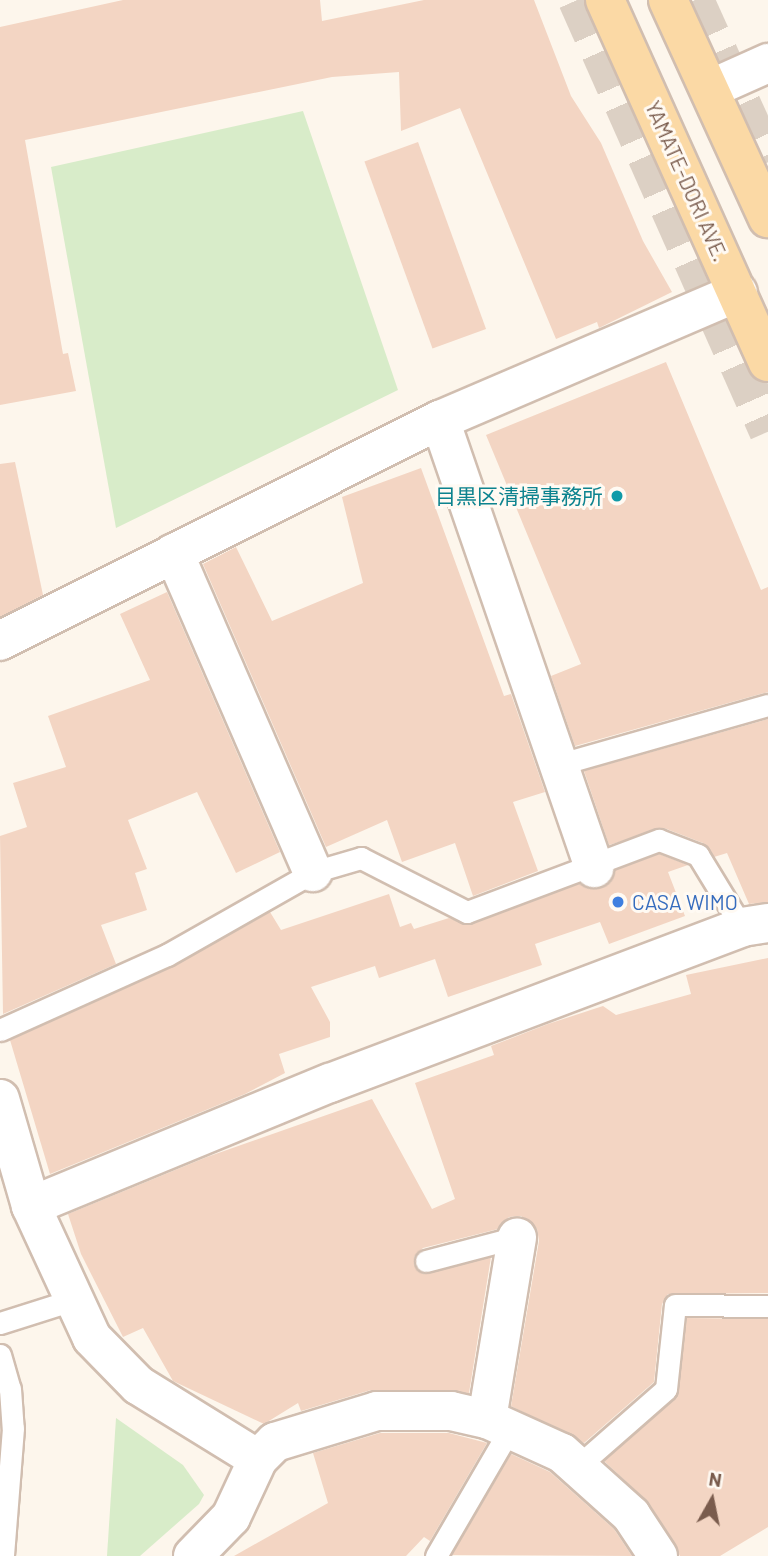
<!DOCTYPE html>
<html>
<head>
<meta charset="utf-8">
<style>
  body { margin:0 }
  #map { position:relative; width:768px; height:1556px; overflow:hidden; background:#fdf6ec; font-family:Barlow,"Noto Sans JP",sans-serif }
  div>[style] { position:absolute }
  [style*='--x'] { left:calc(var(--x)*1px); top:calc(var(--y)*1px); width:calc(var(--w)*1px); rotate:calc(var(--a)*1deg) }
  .green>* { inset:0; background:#d8ecc9 }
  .building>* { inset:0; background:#f3d5c3; transform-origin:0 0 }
  .motorway-tunnel>* { height:38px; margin-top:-19px; transform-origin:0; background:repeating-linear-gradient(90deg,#dcd0c4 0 38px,transparent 0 57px) }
  .roads { filter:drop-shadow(2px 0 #d1beb0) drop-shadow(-2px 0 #d1beb0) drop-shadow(0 2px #d1beb0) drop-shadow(0 -2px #d1beb0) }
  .service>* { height:21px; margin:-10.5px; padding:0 10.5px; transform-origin:10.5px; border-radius:10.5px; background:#fff }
  .minor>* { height:38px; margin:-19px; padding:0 19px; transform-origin:19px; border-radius:19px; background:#fff }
  .primary>* { height:38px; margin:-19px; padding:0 19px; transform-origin:19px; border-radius:19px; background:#fbd9a5 }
  .dots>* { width:19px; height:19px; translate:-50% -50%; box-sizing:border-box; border:4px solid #fffaf3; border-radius:50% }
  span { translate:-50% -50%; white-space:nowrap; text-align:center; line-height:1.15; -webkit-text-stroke:6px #fffaf3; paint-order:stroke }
  .street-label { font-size:21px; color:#7a5c4d }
  .culture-label { font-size:21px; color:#0d838f }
  .right { translate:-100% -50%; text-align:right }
  .shop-label { font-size:21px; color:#366cbe }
  .left { translate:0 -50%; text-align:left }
  .north { position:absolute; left:677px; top:1465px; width:70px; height:70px; -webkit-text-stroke:5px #fffaf3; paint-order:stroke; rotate:9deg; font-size:19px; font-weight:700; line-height:28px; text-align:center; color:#7a5c4d }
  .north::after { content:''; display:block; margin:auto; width:24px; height:32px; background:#7a5c4d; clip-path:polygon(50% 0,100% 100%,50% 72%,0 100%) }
</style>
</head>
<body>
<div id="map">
  <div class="green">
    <i style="clip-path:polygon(303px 111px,398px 390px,116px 528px,51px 167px)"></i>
    <i style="clip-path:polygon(116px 1418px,183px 1465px,204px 1495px,199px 1504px,140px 1556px,107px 1556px)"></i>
  </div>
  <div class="building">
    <i style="clip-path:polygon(123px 0,320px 0,322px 21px,424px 0,534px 0,571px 96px,601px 143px,643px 241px,672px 292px,599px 328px,597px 322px,556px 339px,460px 108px,401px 131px,399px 72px,332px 77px,25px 140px,63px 354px,68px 353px,76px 391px,0 405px,0 27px)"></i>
    <i style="left:418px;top:142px;width:199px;height:57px;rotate:70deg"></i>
    <i style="clip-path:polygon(666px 362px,761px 590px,768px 587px,768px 692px,575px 746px,551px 676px,581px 664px,486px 435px)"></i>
    <i style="clip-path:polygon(15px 462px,43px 595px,0 617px,0 464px)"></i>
    <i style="clip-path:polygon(421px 468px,504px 696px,511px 694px,545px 792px,513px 802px,538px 871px,473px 896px,455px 843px,402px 862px,387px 820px,326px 847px,203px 564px,236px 547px,272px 621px,363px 583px,342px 497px)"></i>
    <i style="clip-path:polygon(167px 592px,280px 852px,236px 873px,197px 792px,128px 820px,147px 869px,135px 873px,147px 910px,101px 925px,116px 964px,3px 1014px,0 836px,27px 827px,13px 783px,66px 767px,48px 716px,150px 680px,120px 614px)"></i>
    <i style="clip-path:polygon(768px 719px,768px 902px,749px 904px,727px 853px,714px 857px,703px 843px,664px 828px,609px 845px,584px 771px)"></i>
    <i style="clip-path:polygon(659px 854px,688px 865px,668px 872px,685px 916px,609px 944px,600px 922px,535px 944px,542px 965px,448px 997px,435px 959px,379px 978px,375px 966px,311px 987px,330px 1022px,330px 1037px,279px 1054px,285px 1073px,245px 1094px,50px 1174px,10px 1040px,172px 967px,270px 912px,281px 930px,389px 894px,400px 927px,411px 923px,414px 929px,449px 918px,467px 925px,579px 884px,602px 888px,615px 870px)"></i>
    <i style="clip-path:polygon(768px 958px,768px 1293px,668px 1294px,662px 1304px,654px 1382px,584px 1443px,511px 1406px,539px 1241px,537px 1229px,521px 1216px,509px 1217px,498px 1229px,423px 1248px,414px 1257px,414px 1265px,423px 1274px,491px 1257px,469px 1393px,371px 1390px,301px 1411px,298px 1403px,264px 1424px,173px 1381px,143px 1328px,123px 1337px,81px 1254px,68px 1214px,207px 1157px,372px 1099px,432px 1209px,455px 1199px,415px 1083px,494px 1055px,491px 1046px,548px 1024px,603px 1006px,616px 1015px,691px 994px,686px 975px)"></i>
    <i style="clip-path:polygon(687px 1318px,768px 1319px,768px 1527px,720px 1556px,680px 1556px,649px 1503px,604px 1461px,675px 1398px)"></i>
    <i style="clip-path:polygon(380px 1433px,449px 1433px,487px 1443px,430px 1541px,424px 1537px,406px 1556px,234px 1556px,328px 1503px,313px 1453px)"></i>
    <i style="clip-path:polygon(511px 1454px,550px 1472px,614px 1529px,632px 1556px,452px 1555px)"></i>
  </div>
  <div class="motorway-tunnel">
    <i style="--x:577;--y:0;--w:472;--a:66.1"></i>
    <i style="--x:695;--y:0;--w:178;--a:65.7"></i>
  </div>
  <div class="roads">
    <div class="service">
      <i style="--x:557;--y:765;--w:219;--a:-15.9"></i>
      <i style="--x:0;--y:1030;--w:183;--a:-24.2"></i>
      <i style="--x:167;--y:955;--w:168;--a:-29.6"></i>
      <i style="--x:313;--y:872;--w:50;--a:-16.3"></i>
      <i style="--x:361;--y:858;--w:119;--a:27"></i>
      <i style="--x:467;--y:912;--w:205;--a:-20.6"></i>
      <i style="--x:659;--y:840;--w:42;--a:21"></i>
      <i style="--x:698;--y:855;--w:84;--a:58.6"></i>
      <i style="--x:426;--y:1261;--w:94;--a:-14.8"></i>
      <i style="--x:0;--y:1323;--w:77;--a:-17.5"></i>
      <i style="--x:0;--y:1355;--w:35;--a:74"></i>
      <i style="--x:10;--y:1389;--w:39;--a:86"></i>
      <i style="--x:13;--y:1428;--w:128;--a:94.5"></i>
      <i style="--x:577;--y:1467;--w:118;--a:-41.2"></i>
      <i style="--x:666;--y:1389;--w:84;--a:-83.9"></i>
      <i style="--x:675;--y:1305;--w:93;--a:0.6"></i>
      <i style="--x:436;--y:1556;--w:147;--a:-59.8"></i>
    </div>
    <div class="minor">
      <i style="--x:710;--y:89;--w:64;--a:-24.1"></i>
      <i style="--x:440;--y:420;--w:474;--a:71"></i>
      <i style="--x:174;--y:553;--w:348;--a:66.5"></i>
      <i style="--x:0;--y:641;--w:492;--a:-26.7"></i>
      <i style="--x:440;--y:420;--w:324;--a:-23.2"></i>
      <i style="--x:0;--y:1099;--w:111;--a:73.8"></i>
      <i style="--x:31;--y:1206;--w:145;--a:65.2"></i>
      <i style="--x:92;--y:1338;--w:66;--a:45.6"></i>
      <i style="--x:138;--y:1385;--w:141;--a:31.7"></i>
      <i style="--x:31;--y:1206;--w:323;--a:-22.4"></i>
      <i style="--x:330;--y:1083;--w:441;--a:-20.7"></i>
      <i style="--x:742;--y:927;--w:26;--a:-9"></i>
      <i style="--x:487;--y:1419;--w:184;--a:-80.6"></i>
      <i style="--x:193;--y:1556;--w:54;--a:-45.7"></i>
      <i style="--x:231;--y:1517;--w:64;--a:-65"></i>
      <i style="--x:258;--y:1459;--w:24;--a:-45"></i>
      <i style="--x:275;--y:1442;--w:107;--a:-16.9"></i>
      <i style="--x:377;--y:1411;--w:74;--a:0"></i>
      <i style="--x:451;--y:1411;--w:37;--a:13"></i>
      <i style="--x:487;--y:1419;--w:82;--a:24.4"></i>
      <i style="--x:562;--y:1453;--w:93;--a:41.9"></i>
      <i style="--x:631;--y:1515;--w:49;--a:56.6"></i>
    </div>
    <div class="primary">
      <i style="--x:605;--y:0;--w:397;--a:65.8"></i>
      <i style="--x:668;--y:0;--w:240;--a:65.4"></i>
    </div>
  </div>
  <div class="dots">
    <i style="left:617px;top:496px;background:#0f9aa8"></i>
    <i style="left:618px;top:902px;background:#3f7fe0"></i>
  </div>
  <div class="street-label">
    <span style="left:687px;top:181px;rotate:66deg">YAMATE-DORI AVE.</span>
  </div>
  <div class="culture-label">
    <span class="right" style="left:603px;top:496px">目黒区清掃事務所</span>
  </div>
  <div class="shop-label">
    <span class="left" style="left:632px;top:902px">CASA WIMO</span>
  </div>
  <div class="north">N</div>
</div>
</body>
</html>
